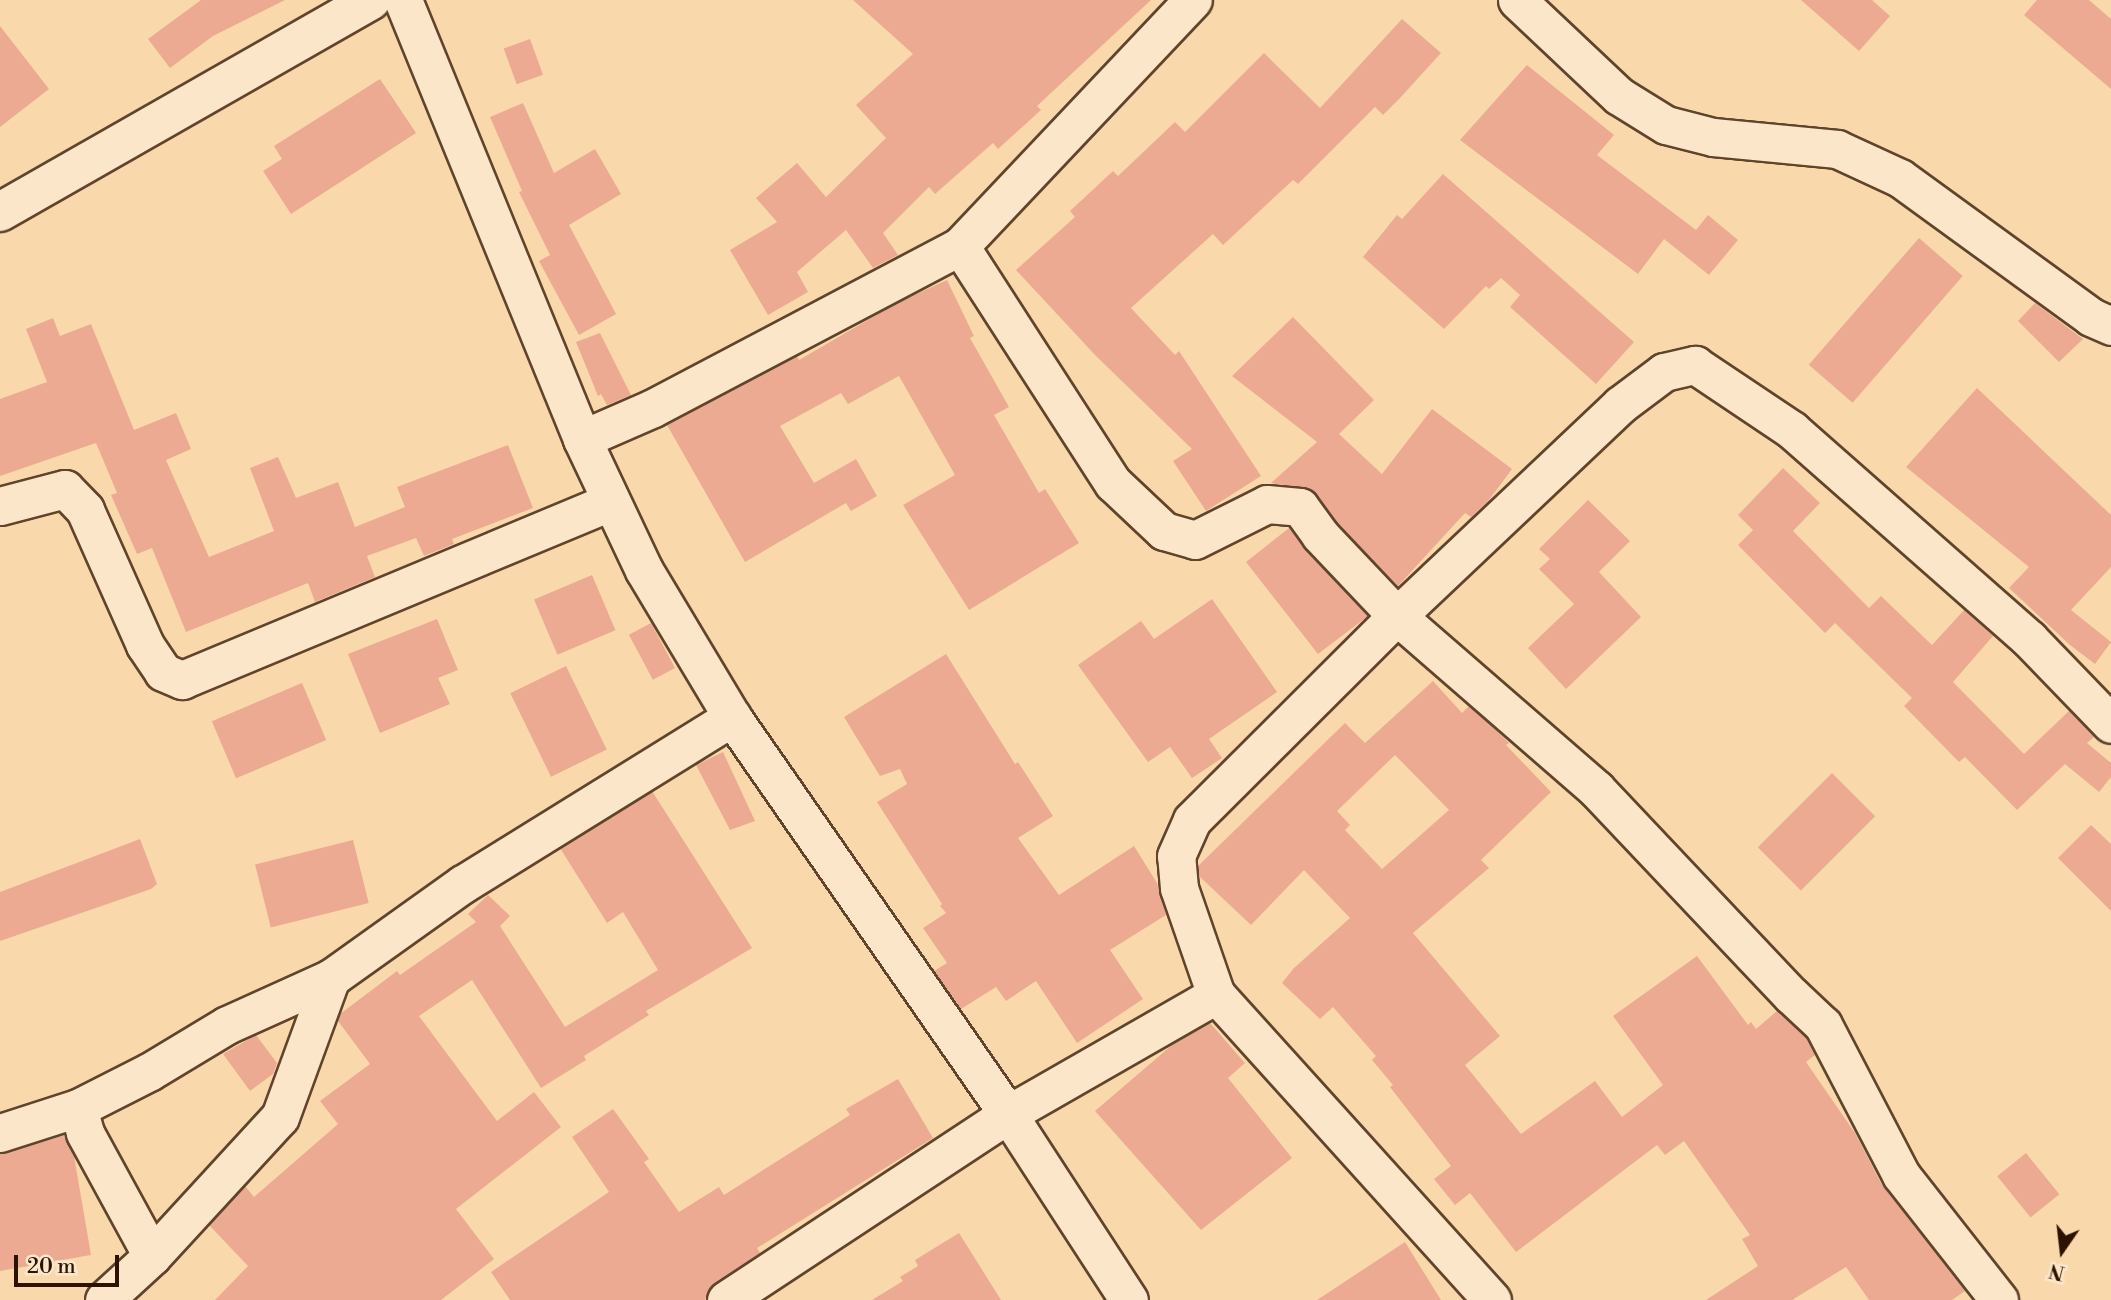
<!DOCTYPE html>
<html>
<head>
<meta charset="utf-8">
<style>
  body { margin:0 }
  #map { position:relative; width:2111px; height:1300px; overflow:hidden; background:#f9d9ac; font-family:"Libre Bodoni",serif }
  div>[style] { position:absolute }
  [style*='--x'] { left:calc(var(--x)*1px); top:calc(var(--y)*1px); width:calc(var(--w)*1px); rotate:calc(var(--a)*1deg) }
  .building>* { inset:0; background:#ecaa92; transform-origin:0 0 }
  .roads { filter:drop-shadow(2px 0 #60442b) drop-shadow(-2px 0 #60442b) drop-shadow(0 2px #60442b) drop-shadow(0 -2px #60442b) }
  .minor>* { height:37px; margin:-18.5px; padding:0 18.5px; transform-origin:18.5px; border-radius:18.5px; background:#fbe6c9 }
  .tertiary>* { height:38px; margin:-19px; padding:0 19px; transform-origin:19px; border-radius:19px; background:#fbe6c9 }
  span { translate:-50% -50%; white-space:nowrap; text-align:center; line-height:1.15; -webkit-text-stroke:7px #fbe6c9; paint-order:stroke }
  .north { position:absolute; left:2027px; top:1216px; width:70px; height:70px; -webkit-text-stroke:5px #fbe6c9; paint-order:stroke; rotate:194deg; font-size:19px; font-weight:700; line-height:28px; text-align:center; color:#2d1200 }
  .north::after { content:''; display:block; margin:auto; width:24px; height:32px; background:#2d1200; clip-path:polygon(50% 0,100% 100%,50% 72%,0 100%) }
  .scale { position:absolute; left:14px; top:1255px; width:105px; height:32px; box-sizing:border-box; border:4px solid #2d1200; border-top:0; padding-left:9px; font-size:21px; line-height:24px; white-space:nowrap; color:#2d1200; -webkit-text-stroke:5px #fbe6c9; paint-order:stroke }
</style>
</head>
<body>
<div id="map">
  <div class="building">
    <i style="clip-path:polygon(201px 0,285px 0,213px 36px,170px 68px,148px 39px)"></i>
    <i style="clip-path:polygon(853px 0,1151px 0,1037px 106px,1041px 110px,998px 149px,993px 143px,935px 194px,929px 187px,883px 233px,898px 255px,873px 268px,846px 230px,797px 272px,808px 292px,768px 315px,730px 250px,777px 222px,756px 198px,797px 163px,826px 197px,886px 138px,856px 105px,913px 54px)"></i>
    <i style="clip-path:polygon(1801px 0,1872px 0,1890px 16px,1859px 51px)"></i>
    <i style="clip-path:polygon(2037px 0,2089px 0,2111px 19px,2111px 89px,2024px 15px)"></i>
    <i style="clip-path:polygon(1402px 19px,1441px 53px,1400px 98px,1383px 115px,1375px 107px,1298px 184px,1293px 180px,1223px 245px,1213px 234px,1131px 308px,1175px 355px,1179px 351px,1261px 476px,1206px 511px,1173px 461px,1192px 449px,1096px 356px,1016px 270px,1075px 217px,1070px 211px,1113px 171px,1118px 176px,1175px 122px,1185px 132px,1264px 53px,1320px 108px)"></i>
    <i style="clip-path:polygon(0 26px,49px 89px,0 127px)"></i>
    <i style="left:530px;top:39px;width:38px;height:28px;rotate:70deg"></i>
    <i style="clip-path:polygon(1527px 65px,1614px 135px,1597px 155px,1696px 230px,1708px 215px,1738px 240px,1709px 275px,1664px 239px,1638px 274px,1460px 140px)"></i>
    <i style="clip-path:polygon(380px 79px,416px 133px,291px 214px,263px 171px,282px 159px,274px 146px)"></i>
    <i style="clip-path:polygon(523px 103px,554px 173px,595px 149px,621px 194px,569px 225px,616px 314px,579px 335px,539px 261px,550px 255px,519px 192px,522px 191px,490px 117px)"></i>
    <i style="clip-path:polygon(1443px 174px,1634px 342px,1596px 384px,1510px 307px,1520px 295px,1501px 278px,1489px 289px,1486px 286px,1444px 329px,1363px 257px,1397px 215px,1402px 219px)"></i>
    <i style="left:1919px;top:238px;width:58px;height:168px;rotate:41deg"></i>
    <i style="clip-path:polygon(947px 280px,974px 336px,970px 338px,1009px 407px,994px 415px,1039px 493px,1045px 489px,1079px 543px,969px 610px,903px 505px,955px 475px,899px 376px,848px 404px,841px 393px,780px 426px,814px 483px,856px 459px,877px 496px,851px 511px,846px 503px,745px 562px,667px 425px,797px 356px,799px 360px,897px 303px)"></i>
    <i style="clip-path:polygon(2035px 303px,2083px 339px,2059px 362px,2018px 321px)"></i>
    <i style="clip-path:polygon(1293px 317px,1374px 400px,1339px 434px,1382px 474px,1432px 409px,1512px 469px,1489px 500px,1471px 517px,1465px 513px,1398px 586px,1336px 522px,1311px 489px,1271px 483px,1317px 442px,1232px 376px)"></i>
    <i style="clip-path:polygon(53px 318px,60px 336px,91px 324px,134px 430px,176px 413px,191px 449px,166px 460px,209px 557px,274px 531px,250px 468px,278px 457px,296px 498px,338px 482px,355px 527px,405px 507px,397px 487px,508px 445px,533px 508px,452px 539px,454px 544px,424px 556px,416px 538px,367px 556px,375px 577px,315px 602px,308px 583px,186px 632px,152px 548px,137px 554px,111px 495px,117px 493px,96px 443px,0 476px,0 399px,47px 382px,26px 329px)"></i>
    <i style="clip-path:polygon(600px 333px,631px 395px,607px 405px,601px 394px,598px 396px,576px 342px)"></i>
    <i style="clip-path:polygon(1977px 388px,2111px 515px,2111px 567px,2071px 610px,2111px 642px,2095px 664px,2070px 645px,2009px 588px,2029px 567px,1906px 467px)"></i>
    <i style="clip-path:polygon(1783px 468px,1820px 503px,1793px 531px,1869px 608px,1881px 596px,1932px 645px,1964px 610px,1993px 636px,1953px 682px,2024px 754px,2069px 711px,2094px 737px,2087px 743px,2111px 763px,2111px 777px,2099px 792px,2065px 764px,2017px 810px,1965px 757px,1959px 762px,1904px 706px,1912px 698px,1835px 623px,1825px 633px,1738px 545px,1753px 530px,1738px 515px)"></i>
    <i style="clip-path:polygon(1588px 500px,1630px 541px,1599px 572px,1641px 617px,1566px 689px,1528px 648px,1574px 604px,1539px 569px,1550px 559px,1539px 549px)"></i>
    <i style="clip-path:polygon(1289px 528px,1305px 549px,1368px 616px,1318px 654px,1246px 562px)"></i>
    <i style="left:592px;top:575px;width:60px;height:63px;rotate:67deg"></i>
    <i style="clip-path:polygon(1212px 599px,1277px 692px,1209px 739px,1222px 758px,1192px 778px,1170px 747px,1148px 762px,1078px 665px,1141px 621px,1154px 639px)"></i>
    <i style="clip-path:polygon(437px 619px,458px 670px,438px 678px,450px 704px,380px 733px,348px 654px)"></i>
    <i style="left:651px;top:623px;width:51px;height:25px;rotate:62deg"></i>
    <i style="clip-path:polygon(946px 654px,1015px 764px,1018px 762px,1053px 816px,1018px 838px,1059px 895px,1134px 846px,1157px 883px,1166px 915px,1110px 950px,1143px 999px,1077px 1043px,1036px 981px,1006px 1001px,996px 987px,961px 1009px,934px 971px,947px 963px,923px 928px,946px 913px,940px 906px,942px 904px,877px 802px,907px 784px,900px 769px,880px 776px,844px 717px)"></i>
    <i style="left:566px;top:666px;width:93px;height:62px;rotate:64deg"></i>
    <i style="clip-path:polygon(evenodd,1433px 681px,1462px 713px,1469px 706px,1498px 732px,1509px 743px,1506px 745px,1551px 792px,1481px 860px,1489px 868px,1413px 933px,1500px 1036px,1465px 1065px,1521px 1134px,1595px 1081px,1622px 1117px,1663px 1085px,1613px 1016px,1697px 956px,1748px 1025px,1751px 1022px,1756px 1029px,1777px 1011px,1806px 1038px,1815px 1055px,1806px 1062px,1855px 1133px,1882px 1185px,1965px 1291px,1952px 1300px,1869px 1300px,1846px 1267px,1792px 1300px,1706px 1300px,1758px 1266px,1742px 1239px,1750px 1235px,1684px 1141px,1665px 1155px,1657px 1145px,1516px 1252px,1470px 1193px,1455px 1205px,1434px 1179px,1451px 1166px,1390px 1087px,1393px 1085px,1372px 1060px,1376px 1056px,1333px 1007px,1320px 1019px,1282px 983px,1294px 968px,1350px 918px,1304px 870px,1251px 925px,1199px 876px,1198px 866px,1345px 723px,1365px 743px,1433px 681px,1395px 755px,1449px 810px,1382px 869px,1345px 830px,1350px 825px,1337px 811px,1395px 755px)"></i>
    <i style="left:302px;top:683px;width:62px;height:98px;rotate:67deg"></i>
    <i style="clip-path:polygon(723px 752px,755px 821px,730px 830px,696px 765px)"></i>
    <i style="left:1832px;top:773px;width:61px;height:105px;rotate:45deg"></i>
    <i style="clip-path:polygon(652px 791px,752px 948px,646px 1011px,649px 1015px,584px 1056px,586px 1060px,541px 1088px,472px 980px,419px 1016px,497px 1121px,534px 1092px,561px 1127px,456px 1209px,494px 1259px,441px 1300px,215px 1300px,248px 1266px,209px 1225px,245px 1186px,254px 1197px,338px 1124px,320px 1101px,370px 1064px,338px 1021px,340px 1014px,397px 971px,400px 975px,476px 922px,468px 914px,488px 895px,510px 916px,500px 926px,565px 1027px,658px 970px,623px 912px,607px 923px,560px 848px)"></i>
    <i style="clip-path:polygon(2091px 825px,2111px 844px,2111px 911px,2058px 858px)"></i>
    <i style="clip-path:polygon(140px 839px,157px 884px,151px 889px,0 941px,0 892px)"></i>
    <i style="left:353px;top:840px;width:65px;height:101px;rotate:76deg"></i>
    <i style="clip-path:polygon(1210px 1023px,1245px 1063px,1228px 1078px,1292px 1158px,1201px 1230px,1095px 1111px,1172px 1045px)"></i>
    <i style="clip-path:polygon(256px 1035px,277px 1063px,273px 1074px,250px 1091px,223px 1054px)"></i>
    <i style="clip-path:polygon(898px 1079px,933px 1138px,757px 1248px,760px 1253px,714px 1283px,705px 1300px,510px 1300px,491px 1272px,609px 1192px,572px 1137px,613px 1109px,649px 1159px,644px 1162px,679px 1212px,719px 1187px,724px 1195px,850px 1115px,846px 1109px)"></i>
    <i style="clip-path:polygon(64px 1135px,74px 1156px,91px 1255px,0 1271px,0 1153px)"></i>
    <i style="left:2026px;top:1153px;width:53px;height:37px;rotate:51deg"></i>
    <i style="clip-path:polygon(959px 1233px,1001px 1300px,872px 1300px,903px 1281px,900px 1277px,918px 1266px,915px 1260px)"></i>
    <i style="clip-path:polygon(1405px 1242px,1441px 1300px,1317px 1300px)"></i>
  </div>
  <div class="roads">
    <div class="minor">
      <i style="--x:403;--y:0;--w:474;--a:67.8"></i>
      <i style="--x:582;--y:439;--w:145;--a:64.7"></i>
      <i style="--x:644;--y:570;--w:171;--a:59.1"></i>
      <i style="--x:732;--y:717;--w:484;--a:55.2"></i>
      <i style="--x:1008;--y:1114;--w:222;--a:57"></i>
      <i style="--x:1517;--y:0;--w:140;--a:43.3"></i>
      <i style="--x:1619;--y:96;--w:55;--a:31.7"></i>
      <i style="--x:1666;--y:125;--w:49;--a:14.3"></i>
      <i style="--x:1713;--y:137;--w:125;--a:5.5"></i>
      <i style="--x:1837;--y:149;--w:69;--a:24.7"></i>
      <i style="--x:1900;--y:178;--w:236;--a:36"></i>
      <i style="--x:2091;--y:317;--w:22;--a:24"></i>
      <i style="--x:960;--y:246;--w:282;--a:57.2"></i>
      <i style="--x:1113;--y:483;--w:70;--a:43.3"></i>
      <i style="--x:1164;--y:531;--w:32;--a:16"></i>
      <i style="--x:1195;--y:540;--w:80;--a:-26.6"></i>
      <i style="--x:1267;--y:504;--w:33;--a:5"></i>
      <i style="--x:1300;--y:507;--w:34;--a:54"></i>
      <i style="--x:1320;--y:535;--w:112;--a:46.5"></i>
      <i style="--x:1397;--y:616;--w:264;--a:41"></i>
      <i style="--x:1596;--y:789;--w:284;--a:46.6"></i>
      <i style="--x:1791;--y:995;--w:44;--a:43.2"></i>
      <i style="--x:1823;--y:1025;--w:169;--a:62.5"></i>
      <i style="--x:1901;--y:1175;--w:159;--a:51.9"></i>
      <i style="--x:582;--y:439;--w:77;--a:-23.6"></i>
      <i style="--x:653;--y:408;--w:347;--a:-27.8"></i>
      <i style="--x:960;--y:246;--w:339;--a:-46.6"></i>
      <i style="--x:0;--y:506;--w:67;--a:-14.7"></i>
      <i style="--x:65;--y:489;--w:29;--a:46"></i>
      <i style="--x:85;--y:510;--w:148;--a:66"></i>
      <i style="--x:145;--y:645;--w:32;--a:56"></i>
      <i style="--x:163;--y:672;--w:21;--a:23"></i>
      <i style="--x:182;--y:680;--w:463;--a:-22.6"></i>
      <i style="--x:78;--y:1108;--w:26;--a:74"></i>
      <i style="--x:85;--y:1133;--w:140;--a:61.4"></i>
      <i style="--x:0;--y:1133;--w:82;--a:-17.8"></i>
      <i style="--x:78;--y:1108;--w:80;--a:-26.9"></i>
      <i style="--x:149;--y:1072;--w:91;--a:-31.1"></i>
      <i style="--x:227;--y:1025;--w:114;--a:-24.3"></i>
      <i style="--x:331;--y:978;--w:162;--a:-35.5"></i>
      <i style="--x:463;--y:884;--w:317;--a:-31.8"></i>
      <i style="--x:104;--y:1300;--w:65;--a:-42.5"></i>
      <i style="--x:152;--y:1256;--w:189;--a:-47.4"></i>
      <i style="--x:280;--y:1117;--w:148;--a:-69.9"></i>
      <i style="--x:726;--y:1300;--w:338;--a:-33.4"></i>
      <i style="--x:1008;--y:1114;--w:240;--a:-29.8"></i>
      <i style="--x:1492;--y:1300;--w:411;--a:-132.1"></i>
      <i style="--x:1216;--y:995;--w:113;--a:-109.1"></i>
      <i style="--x:1179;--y:888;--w:32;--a:-95"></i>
      <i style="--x:1176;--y:856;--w:39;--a:-66"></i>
      <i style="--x:1192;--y:820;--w:289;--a:-44.9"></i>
      <i style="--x:1397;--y:616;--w:307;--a:-43.4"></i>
      <i style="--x:1620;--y:405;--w:55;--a:-36.9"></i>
      <i style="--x:1664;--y:372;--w:32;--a:-13"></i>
      <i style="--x:1695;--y:365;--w:117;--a:33.8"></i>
      <i style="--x:1792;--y:430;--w:316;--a:41.4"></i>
      <i style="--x:2029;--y:639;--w:118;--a:46"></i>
    </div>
    <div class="tertiary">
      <i style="--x:0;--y:212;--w:427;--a:-29.7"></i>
    </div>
  </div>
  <div class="north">N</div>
  <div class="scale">20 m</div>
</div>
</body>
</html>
